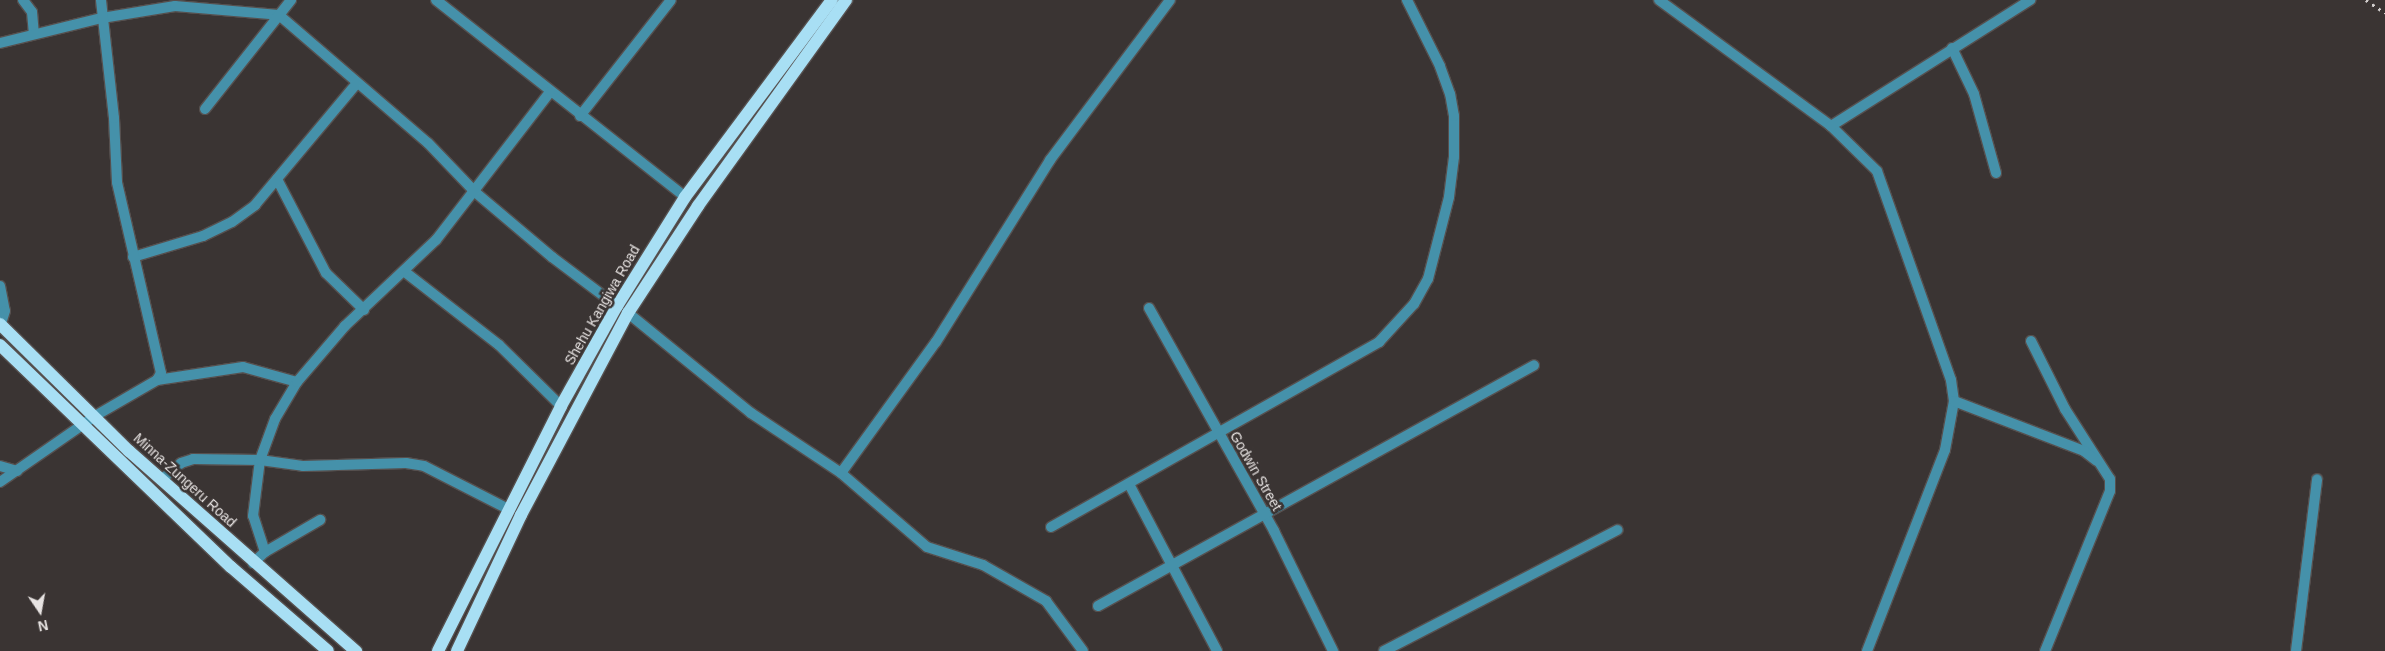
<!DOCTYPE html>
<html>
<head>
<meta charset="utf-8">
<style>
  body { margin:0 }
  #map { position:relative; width:2385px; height:651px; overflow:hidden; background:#3a3433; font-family:Arial,sans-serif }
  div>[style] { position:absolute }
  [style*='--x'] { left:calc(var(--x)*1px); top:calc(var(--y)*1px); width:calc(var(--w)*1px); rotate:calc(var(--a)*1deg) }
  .roads { filter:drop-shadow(1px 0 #56504f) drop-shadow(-1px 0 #56504f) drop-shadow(0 1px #56504f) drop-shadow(0 -1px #56504f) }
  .minor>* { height:10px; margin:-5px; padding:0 5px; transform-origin:5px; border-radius:5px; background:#4591aa }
  .major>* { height:12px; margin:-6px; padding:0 6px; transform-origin:6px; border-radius:6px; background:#a8dff4 }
  .rail>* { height:2.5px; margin-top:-1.25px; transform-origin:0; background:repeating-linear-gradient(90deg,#d1cdcc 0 2.5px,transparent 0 7.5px) }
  span { translate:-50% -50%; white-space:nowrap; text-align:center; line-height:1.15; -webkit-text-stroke:5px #3a3433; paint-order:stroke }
  .street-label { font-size:14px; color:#e7e3e2 }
  .north { position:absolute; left:15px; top:586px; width:50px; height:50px; -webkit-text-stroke:4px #3a3433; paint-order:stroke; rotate:168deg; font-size:14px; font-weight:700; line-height:20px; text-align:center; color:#e7e3e2 }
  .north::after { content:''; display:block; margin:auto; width:18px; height:22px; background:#e7e3e2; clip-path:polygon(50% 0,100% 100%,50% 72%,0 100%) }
</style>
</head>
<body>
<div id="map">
  <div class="roads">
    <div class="minor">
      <i style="--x:23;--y:0;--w:15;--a:53"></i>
      <i style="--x:32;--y:12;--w:22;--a:85"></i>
      <i style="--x:436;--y:0;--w:318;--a:38.3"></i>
      <i style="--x:1659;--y:0;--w:213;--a:36.2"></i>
      <i style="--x:1831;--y:126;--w:64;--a:44.4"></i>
      <i style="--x:1877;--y:171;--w:222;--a:70.5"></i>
      <i style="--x:1951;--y:380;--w:21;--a:82"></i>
      <i style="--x:1954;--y:401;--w:50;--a:100.4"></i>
      <i style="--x:1945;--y:450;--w:216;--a:111.2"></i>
      <i style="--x:0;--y:43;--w:105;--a:-13.8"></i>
      <i style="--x:102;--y:18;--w:74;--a:-9.3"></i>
      <i style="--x:175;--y:6;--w:104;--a:4.9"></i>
      <i style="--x:279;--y:15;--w:196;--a:40.7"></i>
      <i style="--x:428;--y:143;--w:68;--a:46.2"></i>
      <i style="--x:475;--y:192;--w:101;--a:40.2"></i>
      <i style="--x:552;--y:257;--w:81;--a:37"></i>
      <i style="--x:1952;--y:48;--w:51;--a:64.4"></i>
      <i style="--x:1974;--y:94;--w:82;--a:74.4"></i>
      <i style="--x:205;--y:109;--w:139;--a:-51.7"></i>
      <i style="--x:580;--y:116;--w:147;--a:-51.9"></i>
      <i style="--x:1831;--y:126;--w:236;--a:-32.3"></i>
      <i style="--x:277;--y:179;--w:106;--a:62.5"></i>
      <i style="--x:326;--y:273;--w:53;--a:44.2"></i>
      <i style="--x:133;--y:257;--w:73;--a:-16.7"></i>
      <i style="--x:203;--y:236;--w:32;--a:-26"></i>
      <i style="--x:232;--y:222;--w:29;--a:-36"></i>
      <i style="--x:255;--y:205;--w:158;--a:-50.1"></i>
      <i style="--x:405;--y:272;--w:119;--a:37.8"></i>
      <i style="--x:499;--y:345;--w:87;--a:44.5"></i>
      <i style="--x:0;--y:286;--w:25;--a:79"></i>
      <i style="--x:5;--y:311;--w:16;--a:108"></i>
      <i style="--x:1149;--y:308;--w:256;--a:60.7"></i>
      <i style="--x:1274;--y:531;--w:134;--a:63.8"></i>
      <i style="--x:628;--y:313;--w:159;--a:39.1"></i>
      <i style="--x:751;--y:413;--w:108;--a:33.7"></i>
      <i style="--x:841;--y:473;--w:113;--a:40.7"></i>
      <i style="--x:927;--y:547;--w:59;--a:17.8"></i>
      <i style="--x:983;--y:565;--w:73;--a:29.7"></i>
      <i style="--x:1046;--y:601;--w:62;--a:53.5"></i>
      <i style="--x:2031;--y:341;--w:76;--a:63.4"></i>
      <i style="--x:2065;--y:409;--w:83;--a:57.3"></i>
      <i style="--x:2110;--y:479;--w:12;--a:90"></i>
      <i style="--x:2110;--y:491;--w:173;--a:112.1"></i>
      <i style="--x:157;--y:380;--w:87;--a:-8.6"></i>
      <i style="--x:243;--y:367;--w:56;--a:15.5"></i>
      <i style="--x:1954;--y:401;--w:139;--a:21"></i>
      <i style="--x:2084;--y:451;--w:16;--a:38"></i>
      <i style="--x:0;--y:466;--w:18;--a:16"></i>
      <i style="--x:841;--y:473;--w:162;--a:-54.1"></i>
      <i style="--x:936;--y:342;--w:215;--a:-57.9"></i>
      <i style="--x:1050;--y:160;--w:200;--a:-53.1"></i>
      <i style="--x:161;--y:480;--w:26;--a:-40"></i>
      <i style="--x:181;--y:463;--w:13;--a:-18"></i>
      <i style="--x:193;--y:459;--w:67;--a:0.9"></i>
      <i style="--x:260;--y:460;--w:43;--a:7.9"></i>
      <i style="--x:303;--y:466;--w:103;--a:-1.7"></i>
      <i style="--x:406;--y:463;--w:18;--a:9"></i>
      <i style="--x:424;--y:466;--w:94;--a:27.1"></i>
      <i style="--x:0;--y:482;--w:116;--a:-34.8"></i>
      <i style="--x:95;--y:416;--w:72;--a:-30.1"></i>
      <i style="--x:157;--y:380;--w:8;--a:-60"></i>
      <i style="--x:161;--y:373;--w:196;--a:-103"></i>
      <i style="--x:117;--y:182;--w:64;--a:-92.7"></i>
      <i style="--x:114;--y:118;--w:119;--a:-96.3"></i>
      <i style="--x:1129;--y:484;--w:189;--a:62.2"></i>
      <i style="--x:1051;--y:527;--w:377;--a:-29.4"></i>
      <i style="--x:1379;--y:342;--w:52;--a:-47.4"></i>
      <i style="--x:1414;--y:304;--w:29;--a:-61"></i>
      <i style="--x:1428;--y:279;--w:85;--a:-75.6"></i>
      <i style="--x:1449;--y:197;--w:40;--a:-82.9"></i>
      <i style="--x:1454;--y:157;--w:41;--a:-90"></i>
      <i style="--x:1454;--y:116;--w:22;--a:-100"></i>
      <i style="--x:1450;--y:94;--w:30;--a:-110"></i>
      <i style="--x:1440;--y:66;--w:74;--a:-116.6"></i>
      <i style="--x:265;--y:552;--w:64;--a:-30.2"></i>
      <i style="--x:253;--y:563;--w:16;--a:-43"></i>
      <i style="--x:265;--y:552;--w:38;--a:-108"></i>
      <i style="--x:253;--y:516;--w:56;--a:-82.9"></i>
      <i style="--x:260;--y:460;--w:44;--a:-69.9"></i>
      <i style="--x:275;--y:419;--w:43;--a:-59.3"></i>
      <i style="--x:297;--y:382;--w:74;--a:-49.4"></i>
      <i style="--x:345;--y:326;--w:125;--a:-43.4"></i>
      <i style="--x:436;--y:240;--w:187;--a:-52.4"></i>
      <i style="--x:1098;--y:606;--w:498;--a:-28.9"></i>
      <i style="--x:1384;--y:651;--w:263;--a:-27.4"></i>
      <i style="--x:2296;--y:651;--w:173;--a:-83"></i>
    </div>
    <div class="major">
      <i style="--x:0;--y:324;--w:181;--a:44.6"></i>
      <i style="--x:129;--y:451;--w:303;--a:41.4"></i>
      <i style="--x:0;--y:345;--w:320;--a:43.9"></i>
      <i style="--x:231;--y:567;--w:128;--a:40.9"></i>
      <i style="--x:438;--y:651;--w:274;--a:-63.3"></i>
      <i style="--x:561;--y:406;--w:115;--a:-60.8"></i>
      <i style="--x:617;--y:306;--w:128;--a:-58"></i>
      <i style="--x:685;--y:197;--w:246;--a:-53.3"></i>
      <i style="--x:457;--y:651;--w:150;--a:-64.8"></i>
      <i style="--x:521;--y:515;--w:229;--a:-62.1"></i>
      <i style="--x:628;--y:313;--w:128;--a:-56.8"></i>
      <i style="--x:698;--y:206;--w:254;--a:-54.3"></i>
    </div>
  </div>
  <div class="rail">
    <i style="--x:2366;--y:0;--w:23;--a:34"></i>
  </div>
  <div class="street-label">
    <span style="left:602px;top:305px;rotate:-60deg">Shehu Kangiwa Road</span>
    <span style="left:1256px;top:471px;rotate:60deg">Godwin Street</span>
    <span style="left:185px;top:480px;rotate:42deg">Minna-Zungeru Road</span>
  </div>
  <div class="north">N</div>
</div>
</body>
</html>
